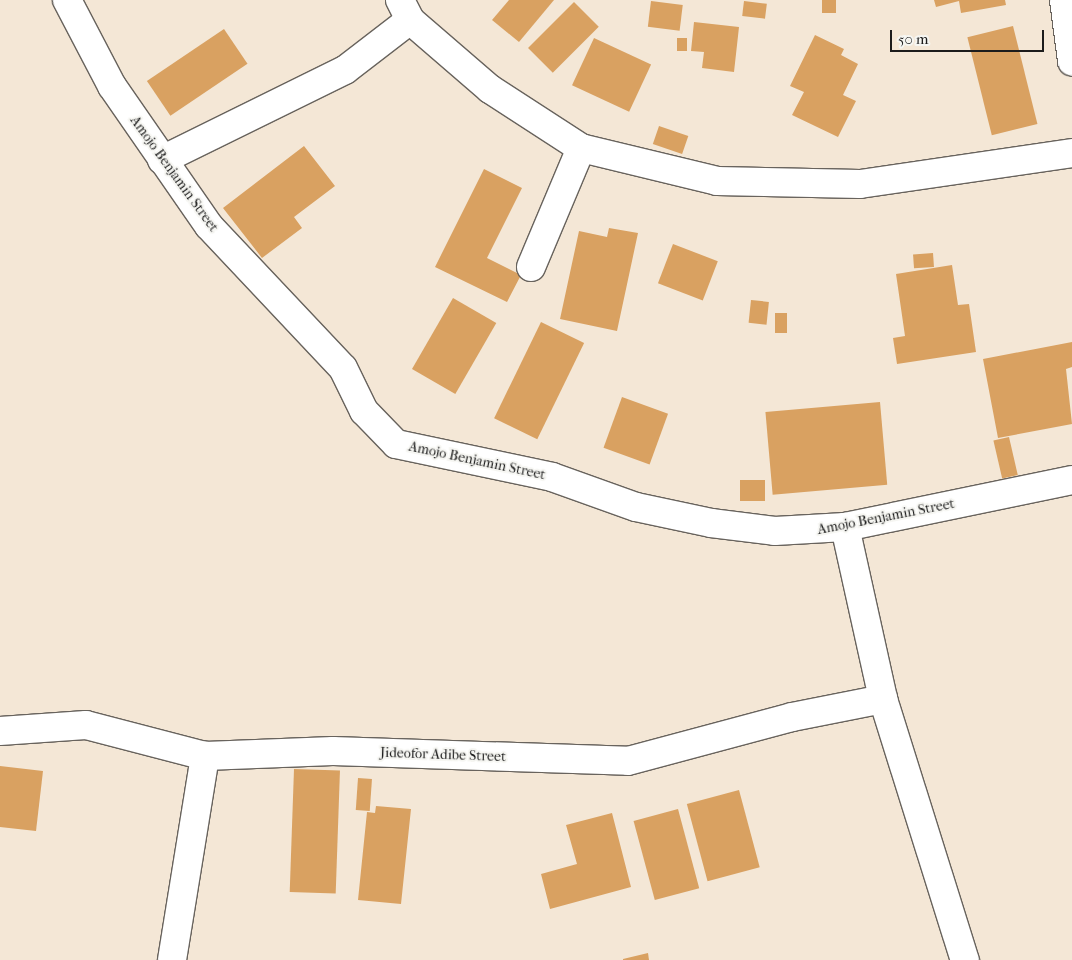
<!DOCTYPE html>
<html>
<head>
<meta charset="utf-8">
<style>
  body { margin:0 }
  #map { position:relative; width:1072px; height:960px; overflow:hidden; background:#f4e7d6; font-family:"IM FELL French Canon",serif }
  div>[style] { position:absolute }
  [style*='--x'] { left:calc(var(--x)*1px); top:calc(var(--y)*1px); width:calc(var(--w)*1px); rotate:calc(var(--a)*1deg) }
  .building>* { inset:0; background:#d9a161; transform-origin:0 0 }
  .roads { filter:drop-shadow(1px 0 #68635d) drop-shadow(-1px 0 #68635d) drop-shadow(0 1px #68635d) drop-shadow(0 -1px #68635d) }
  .minor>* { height:28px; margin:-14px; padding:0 14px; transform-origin:14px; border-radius:14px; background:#fff }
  span { translate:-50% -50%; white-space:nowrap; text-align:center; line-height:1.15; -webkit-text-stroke:4px #f6f6f2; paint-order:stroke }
  .street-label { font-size:14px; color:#1c1c1c }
  .scale { position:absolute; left:890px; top:30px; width:154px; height:22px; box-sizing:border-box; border:2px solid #1c1c1c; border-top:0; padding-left:6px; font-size:15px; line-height:18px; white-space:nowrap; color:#1c1c1c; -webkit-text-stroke:4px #f6f6f2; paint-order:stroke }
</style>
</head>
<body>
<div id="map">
  <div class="building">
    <i style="clip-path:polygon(509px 0,554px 0,519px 42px,492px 20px)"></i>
    <i style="left:822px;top:0;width:14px;height:13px"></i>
    <i style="clip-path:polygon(934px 0,1005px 0,1006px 5px,961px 13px,959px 1px,936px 7px)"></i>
    <i style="left:651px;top:1px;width:32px;height:26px;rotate:7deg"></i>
    <i style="left:744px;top:1px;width:23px;height:15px;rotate:7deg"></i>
    <i style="left:574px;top:2px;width:35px;height:65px;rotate:45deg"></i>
    <i style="clip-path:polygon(694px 22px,739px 27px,734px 72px,702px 68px,704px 52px,691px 51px)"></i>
    <i style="left:1013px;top:26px;width:101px;height:47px;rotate:76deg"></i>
    <i style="left:224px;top:29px;width:42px;height:93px;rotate:56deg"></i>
    <i style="clip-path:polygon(815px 35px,844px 49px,841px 55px,858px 64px,843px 95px,856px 101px,838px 137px,792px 115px,804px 92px,790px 86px)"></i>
    <i style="left:594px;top:38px;width:63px;height:52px;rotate:25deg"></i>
    <i style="left:677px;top:38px;width:10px;height:13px"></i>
    <i style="left:659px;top:126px;width:31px;height:19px;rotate:19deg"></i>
    <i style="clip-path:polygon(304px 146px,335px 186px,294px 217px,302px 228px,262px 258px,223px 208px)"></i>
    <i style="clip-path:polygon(484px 169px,522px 188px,487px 258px,521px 275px,507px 302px,435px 267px)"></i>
    <i style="clip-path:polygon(609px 228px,638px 233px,617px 331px,560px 319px,579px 231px,607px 237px)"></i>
    <i style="left:673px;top:244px;width:48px;height:42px;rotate:21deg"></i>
    <i style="left:933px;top:253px;width:14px;height:20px;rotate:86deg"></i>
    <i style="clip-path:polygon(952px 265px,958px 305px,969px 304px,976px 352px,897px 364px,893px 338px,905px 336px,896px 274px)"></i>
    <i style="left:453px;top:298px;width:50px;height:82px;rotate:30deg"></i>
    <i style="left:751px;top:300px;width:18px;height:23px;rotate:6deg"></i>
    <i style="left:787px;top:313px;width:20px;height:12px;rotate:90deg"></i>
    <i style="left:541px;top:322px;width:48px;height:107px;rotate:26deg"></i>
    <i style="clip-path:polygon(1072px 342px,1072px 367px,1066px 369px,1072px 424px,998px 438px,983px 359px)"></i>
    <i style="left:622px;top:397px;width:49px;height:54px;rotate:20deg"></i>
    <i style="left:880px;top:402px;width:83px;height:115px;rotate:85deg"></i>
    <i style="left:1009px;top:437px;width:39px;height:16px;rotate:77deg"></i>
    <i style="left:740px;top:480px;width:25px;height:21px"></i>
    <i style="clip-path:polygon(0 766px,43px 771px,36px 831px,0 827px)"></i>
    <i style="left:294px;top:769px;width:46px;height:123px;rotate:2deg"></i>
    <i style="left:358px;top:778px;width:14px;height:32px;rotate:4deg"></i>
    <i style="left:739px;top:790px;width:80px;height:54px;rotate:75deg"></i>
    <i style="clip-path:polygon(376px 806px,411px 809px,401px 904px,358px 900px,367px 812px,375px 813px)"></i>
    <i style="left:678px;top:809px;width:82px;height:46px;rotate:75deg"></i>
    <i style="clip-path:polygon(612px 813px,631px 887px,550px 909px,541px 874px,577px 864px,566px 825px)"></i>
    <i style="clip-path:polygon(648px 953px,649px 960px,623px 960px,623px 959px)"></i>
  </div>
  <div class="roads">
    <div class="minor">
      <i style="--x:67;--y:0;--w:97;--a:62.4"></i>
      <i style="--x:112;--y:86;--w:170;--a:55.3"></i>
      <i style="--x:209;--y:226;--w:195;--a:46.7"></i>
      <i style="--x:343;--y:368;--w:48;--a:64"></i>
      <i style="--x:364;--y:411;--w:46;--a:45.9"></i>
      <i style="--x:396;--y:444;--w:159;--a:11.9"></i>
      <i style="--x:552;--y:477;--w:89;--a:19.7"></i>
      <i style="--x:636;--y:507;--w:77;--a:12"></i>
      <i style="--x:711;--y:523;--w:64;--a:7.1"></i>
      <i style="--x:775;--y:531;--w:70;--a:-3.3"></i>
      <i style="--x:845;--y:527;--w:232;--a:-11.7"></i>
      <i style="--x:400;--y:0;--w:22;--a:63"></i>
      <i style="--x:410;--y:20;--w:106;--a:40.8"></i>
      <i style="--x:490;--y:89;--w:108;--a:33"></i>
      <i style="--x:581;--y:148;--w:140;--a:13.6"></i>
      <i style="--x:717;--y:181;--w:143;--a:1.2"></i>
      <i style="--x:860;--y:184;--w:214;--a:-8.3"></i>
      <i style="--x:1064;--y:0;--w:62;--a:82.5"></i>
      <i style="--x:162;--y:160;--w:204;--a:-26.2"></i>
      <i style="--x:345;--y:70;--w:82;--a:-37.6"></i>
      <i style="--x:531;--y:267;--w:129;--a:-67.2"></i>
      <i style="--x:845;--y:527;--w:176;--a:77.5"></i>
      <i style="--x:883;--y:699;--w:274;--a:72.6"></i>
      <i style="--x:0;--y:731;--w:86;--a:-4"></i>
      <i style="--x:86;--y:725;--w:123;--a:14.6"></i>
      <i style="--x:205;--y:756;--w:128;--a:-2.2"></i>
      <i style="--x:333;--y:751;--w:295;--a:1.9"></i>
      <i style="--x:628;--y:761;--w:170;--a:-15"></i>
      <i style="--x:792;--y:717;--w:93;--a:-11.2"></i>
      <i style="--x:172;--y:960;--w:207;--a:-80.8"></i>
    </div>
  </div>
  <div class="street-label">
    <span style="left:174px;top:174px;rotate:54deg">Amojo Benjamin Street</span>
    <span style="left:477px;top:461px;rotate:12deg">Amojo Benjamin Street</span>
    <span style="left:886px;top:517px;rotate:-11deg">Amojo Benjamin Street</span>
    <span style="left:443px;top:755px;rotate:2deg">Jideofor Adibe Street</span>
  </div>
  <div class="scale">50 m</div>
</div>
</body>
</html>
